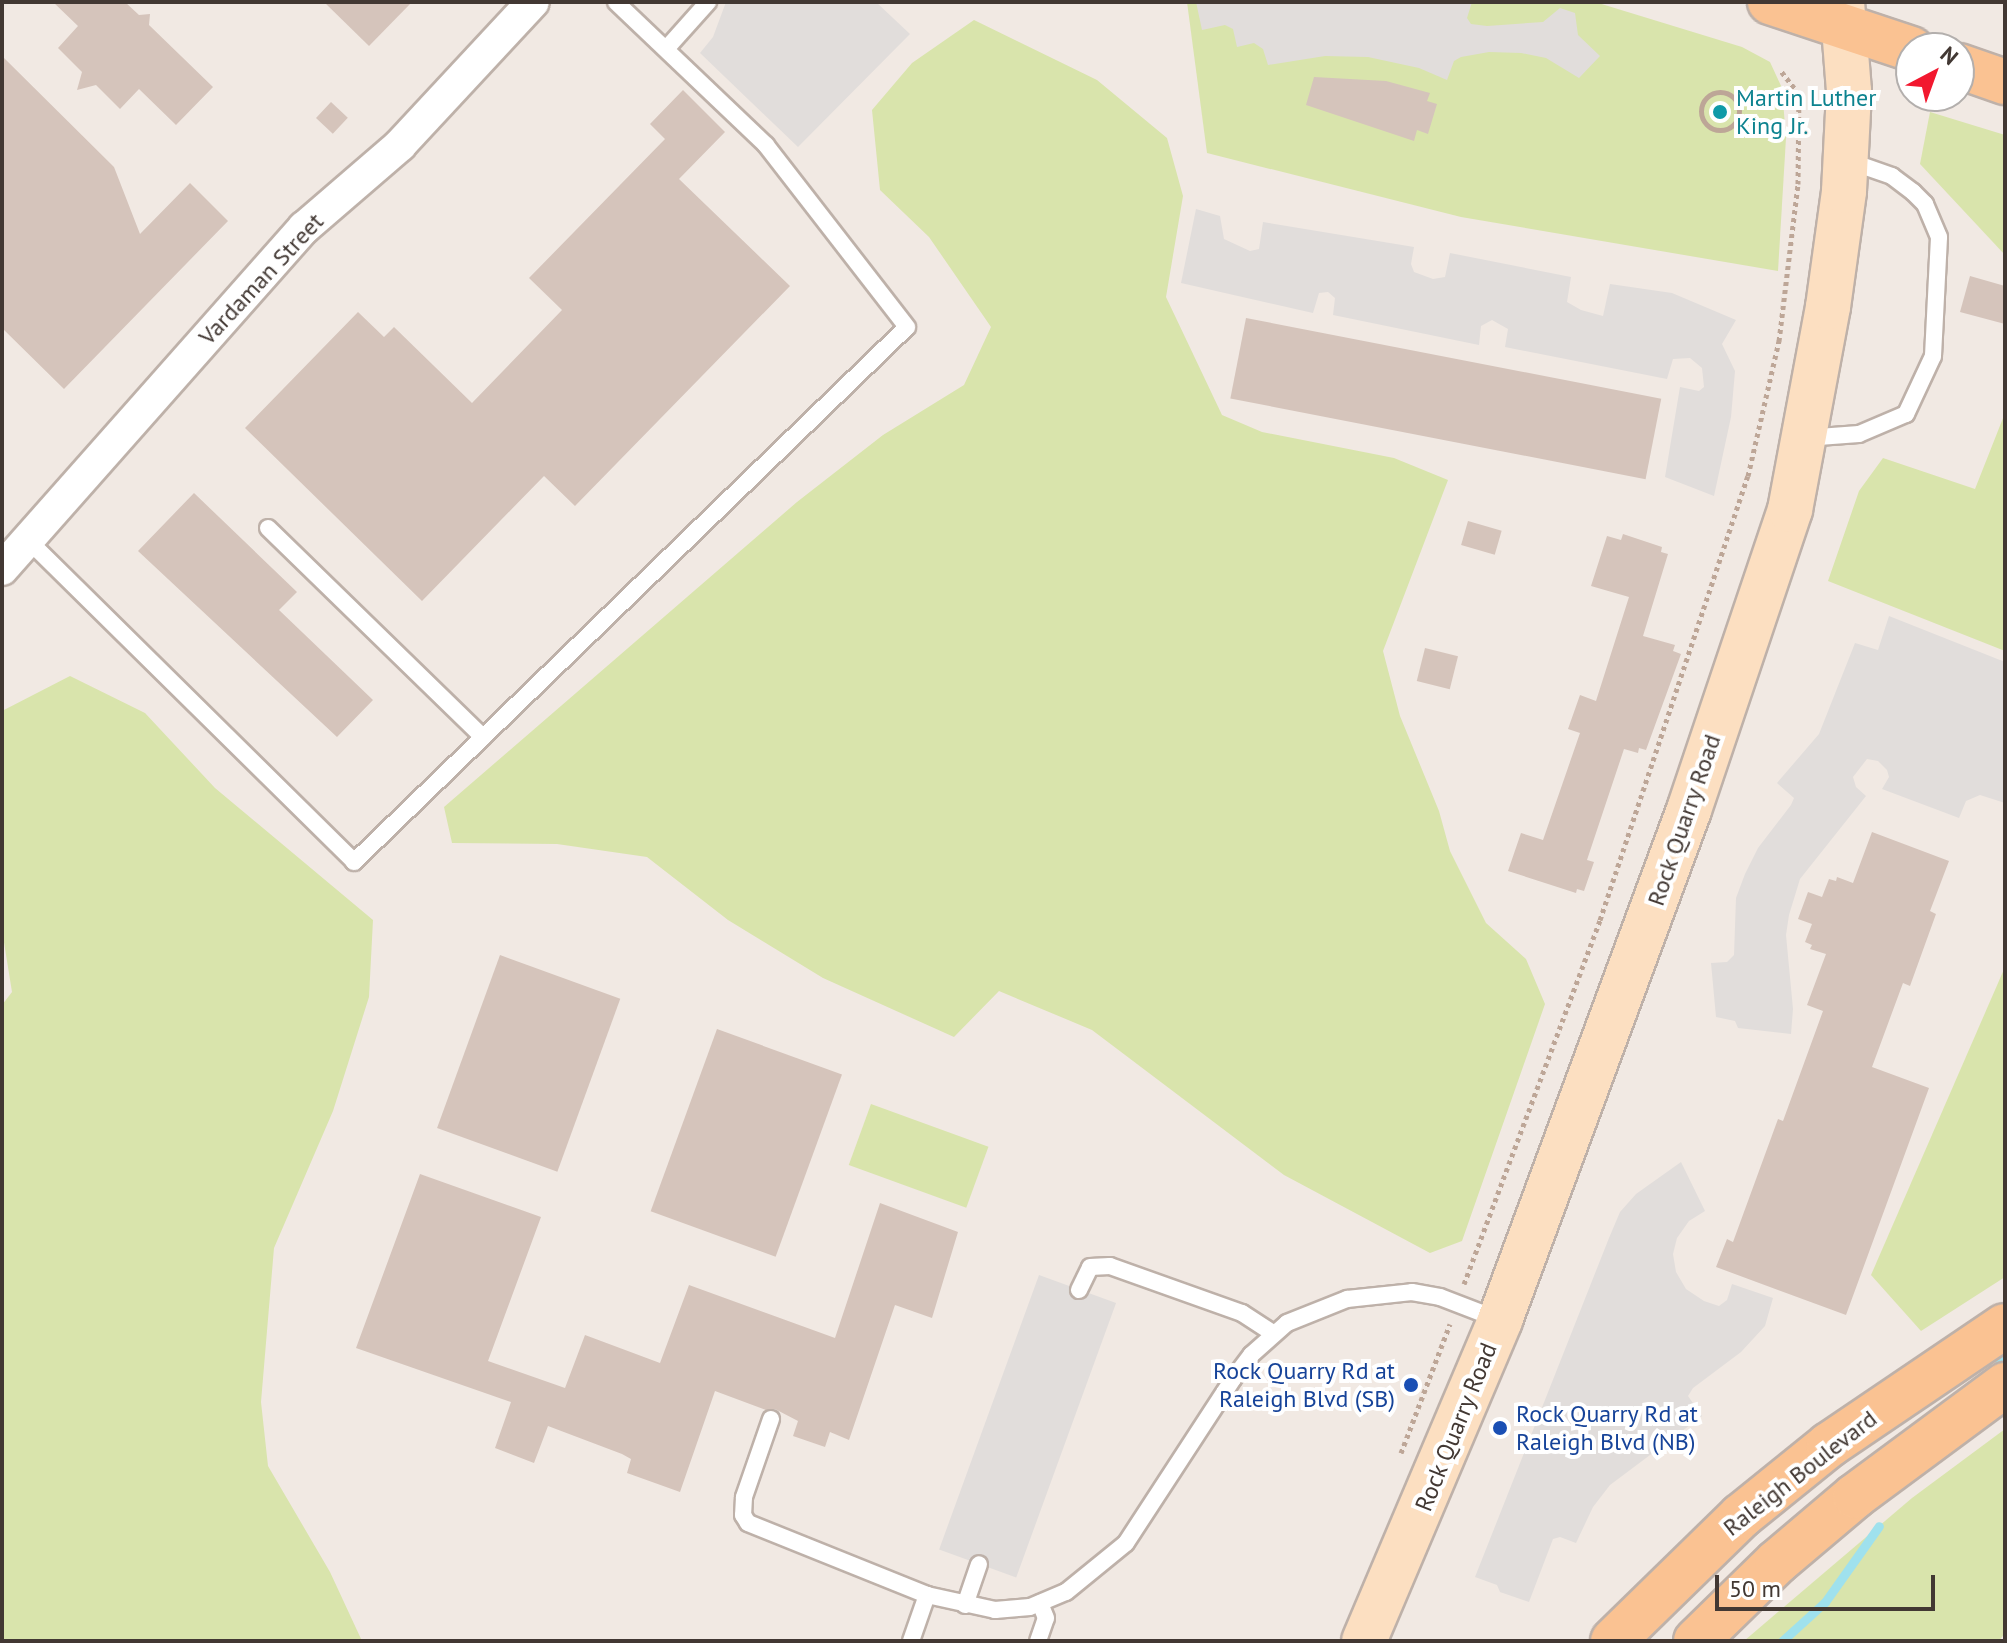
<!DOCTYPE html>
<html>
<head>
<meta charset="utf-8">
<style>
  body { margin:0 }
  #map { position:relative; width:2007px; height:1643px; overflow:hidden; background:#f1e9e3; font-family:"PT Sans",sans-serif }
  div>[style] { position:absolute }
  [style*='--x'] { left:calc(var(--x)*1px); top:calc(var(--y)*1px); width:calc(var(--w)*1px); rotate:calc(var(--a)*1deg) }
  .green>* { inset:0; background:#d9e4ac; transform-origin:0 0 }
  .parking>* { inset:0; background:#e1dddb; transform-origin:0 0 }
  .stream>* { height:9px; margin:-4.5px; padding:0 4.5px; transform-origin:4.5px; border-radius:4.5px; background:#9fe1ed }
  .building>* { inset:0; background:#d5c4bb; transform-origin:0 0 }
  .path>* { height:5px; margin-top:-2.5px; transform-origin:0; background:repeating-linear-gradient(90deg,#bda697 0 4px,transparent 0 8px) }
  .path>.ring { margin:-2.5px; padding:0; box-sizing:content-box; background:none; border:5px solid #bda697; border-radius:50% }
  .roads { filter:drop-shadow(2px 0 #beb1a9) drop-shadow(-2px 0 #beb1a9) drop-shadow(0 2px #beb1a9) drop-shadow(0 -2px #beb1a9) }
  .service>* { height:16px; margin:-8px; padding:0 8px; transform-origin:8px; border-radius:8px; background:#fff }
  .minor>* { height:32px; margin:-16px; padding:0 16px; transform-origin:16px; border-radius:16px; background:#fff }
  .secondary>* { height:44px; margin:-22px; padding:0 22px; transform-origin:22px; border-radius:22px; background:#fcdfc1 }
  .primary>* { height:44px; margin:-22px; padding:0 22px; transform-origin:22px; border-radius:22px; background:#fac292 }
  .dots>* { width:22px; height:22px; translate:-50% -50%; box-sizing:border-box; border:4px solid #fff; border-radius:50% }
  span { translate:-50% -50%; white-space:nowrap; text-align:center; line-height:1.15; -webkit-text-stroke:8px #fff; paint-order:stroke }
  .culture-label { font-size:24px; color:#0d838f }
  .left { translate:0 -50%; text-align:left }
  .street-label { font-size:24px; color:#423833 }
  .transit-label { font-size:24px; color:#164399 }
  .right { translate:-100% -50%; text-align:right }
  .frame { position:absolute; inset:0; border:4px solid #423833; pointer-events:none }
  .north { position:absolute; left:1895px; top:32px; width:80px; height:80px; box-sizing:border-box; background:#fff; border:2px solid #b3afad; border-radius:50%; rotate:41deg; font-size:22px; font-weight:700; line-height:32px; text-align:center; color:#423833 }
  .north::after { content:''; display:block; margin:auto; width:28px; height:36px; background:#f2182f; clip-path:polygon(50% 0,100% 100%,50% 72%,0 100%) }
  .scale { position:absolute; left:1715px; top:1575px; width:220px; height:36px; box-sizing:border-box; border:4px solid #423833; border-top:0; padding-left:10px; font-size:24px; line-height:28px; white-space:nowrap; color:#423833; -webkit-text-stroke:6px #fff; paint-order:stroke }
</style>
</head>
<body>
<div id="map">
  <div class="green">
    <i style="clip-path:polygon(1187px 2px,1595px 2px,1742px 47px,1770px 62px,1782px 88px,1786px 138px,1778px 271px,1461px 217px,1207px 153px)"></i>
    <i style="clip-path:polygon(974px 20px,1097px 80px,1167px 138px,1183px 196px,1166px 297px,1222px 415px,1262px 432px,1394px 458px,1448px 480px,1383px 651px,1400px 716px,1439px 811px,1450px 851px,1486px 923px,1526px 959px,1545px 1004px,1462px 1241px,1430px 1253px,1284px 1175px,1092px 1030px,999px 991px,954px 1037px,823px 978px,728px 920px,647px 857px,557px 844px,452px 843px,444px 807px,797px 502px,883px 435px,964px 385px,991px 327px,929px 237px,880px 190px,872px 110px,912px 63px)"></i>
    <i style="clip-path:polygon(1930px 112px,2005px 135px,2005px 255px,1920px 164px)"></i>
    <i style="clip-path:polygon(2005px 413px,2005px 651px,1828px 581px,1859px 491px,1883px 458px,1975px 489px)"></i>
    <i style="clip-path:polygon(70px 676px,145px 713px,215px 788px,373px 920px,369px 997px,333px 1111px,274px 1248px,261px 1402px,268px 1466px,330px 1572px,362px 1641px,2px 1641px,2px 1005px,12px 992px,2px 930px,2px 711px)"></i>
    <i style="clip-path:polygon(2005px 967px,2005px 1277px,1921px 1331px,1871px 1275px)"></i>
    <i style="left:871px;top:1104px;width:125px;height:65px;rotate:20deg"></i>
    <i style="clip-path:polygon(2005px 1429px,2005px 1633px,1999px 1641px,1744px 1641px,1912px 1498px)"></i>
  </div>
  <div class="parking">
    <i style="clip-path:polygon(726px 2px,876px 2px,910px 34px,798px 147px,700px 53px,713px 37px)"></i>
    <i style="clip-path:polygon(1196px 2px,1472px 2px,1467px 18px,1471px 24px,1487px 26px,1543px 22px,1560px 8px,1575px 13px,1578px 35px,1600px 56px,1579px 78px,1546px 58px,1521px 53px,1489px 52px,1461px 57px,1454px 61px,1447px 80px,1419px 68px,1368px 57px,1325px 56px,1268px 65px,1263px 49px,1254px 43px,1237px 47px,1233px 29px,1225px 25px,1202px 30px)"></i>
    <i style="clip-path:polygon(1196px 209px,1220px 216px,1224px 239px,1250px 251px,1259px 249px,1263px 222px,1414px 247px,1411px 264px,1414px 272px,1433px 279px,1445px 277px,1450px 253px,1571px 277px,1567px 302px,1581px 310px,1603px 316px,1610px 284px,1672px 293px,1736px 320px,1722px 344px,1735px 371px,1731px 417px,1714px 496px,1665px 477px,1680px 387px,1699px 391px,1704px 387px,1702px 368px,1690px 358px,1673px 359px,1667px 379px,1505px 347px,1508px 329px,1492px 320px,1481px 326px,1479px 345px,1333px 315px,1335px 298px,1328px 292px,1319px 293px,1313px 313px,1181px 283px)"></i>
    <i style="clip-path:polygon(1889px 616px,2005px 662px,2005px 803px,1980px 795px,1966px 801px,1959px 818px,1882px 789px,1889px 777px,1887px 770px,1878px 761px,1867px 759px,1853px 777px,1856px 787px,1866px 796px,1800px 879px,1789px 915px,1786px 935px,1793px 1009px,1791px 1034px,1738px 1028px,1735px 1021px,1716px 1017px,1711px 963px,1727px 962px,1734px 955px,1736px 898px,1745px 874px,1758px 848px,1791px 805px,1794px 798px,1777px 783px,1819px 734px,1855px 643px,1878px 650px)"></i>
    <i style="clip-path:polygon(1681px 1162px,1705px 1211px,1689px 1221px,1677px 1238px,1673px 1254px,1676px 1272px,1686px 1289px,1704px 1301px,1719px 1306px,1727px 1300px,1732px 1284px,1773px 1298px,1765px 1326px,1741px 1352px,1693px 1388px,1688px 1396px,1702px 1416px,1610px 1485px,1593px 1507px,1576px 1543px,1560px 1537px,1553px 1539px,1529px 1602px,1500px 1592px,1497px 1585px,1475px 1577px,1609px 1238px,1620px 1212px,1636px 1194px)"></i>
    <i style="left:1039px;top:1275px;width:82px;height:292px;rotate:20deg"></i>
  </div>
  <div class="stream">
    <i style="--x:1992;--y:1372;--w:21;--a:-51"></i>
    <i style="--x:1782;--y:1641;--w:58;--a:-42.2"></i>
    <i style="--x:1825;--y:1602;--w:93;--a:-54.6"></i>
  </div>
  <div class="building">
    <i style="clip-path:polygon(53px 2px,125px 2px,139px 15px,150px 14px,149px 25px,213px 87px,176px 125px,139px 89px,120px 109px,96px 85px,77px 90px,82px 72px,58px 48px,78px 26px)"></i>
    <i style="clip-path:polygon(324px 2px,412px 2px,369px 46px)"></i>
    <i style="clip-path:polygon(2px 56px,114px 167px,140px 234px,190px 183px,228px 221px,64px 389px,2px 328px)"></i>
    <i style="clip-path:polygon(1314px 77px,1386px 81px,1430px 93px,1427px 101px,1437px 104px,1428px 134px,1417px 130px,1414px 141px,1306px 105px)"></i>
    <i style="clip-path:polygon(683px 90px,725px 132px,679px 179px,790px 286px,575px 506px,544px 476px,422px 601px,245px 428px,358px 312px,384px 337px,394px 327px,472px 403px,562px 310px,529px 278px,665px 139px,650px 124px)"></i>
    <i style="left:331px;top:102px;width:23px;height:22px;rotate:43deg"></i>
    <i style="clip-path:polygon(1970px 276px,2005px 286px,2005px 324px,1960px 312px)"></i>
    <i style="left:1246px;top:318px;width:423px;height:82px;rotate:11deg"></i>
    <i style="clip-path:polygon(194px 493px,297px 592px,279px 610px,373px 700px,337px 737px,138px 551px)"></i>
    <i style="left:1468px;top:521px;width:35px;height:25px;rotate:16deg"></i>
    <i style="clip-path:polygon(1623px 534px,1662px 547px,1661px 552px,1668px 554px,1643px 636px,1675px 645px,1673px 651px,1681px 654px,1646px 750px,1639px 748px,1638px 753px,1624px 749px,1587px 860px,1594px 862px,1584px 891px,1577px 889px,1576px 893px,1508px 871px,1521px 833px,1543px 840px,1580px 733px,1568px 729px,1580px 695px,1596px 701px,1629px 597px,1591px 586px,1607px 536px,1621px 540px)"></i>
    <i style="left:1425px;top:648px;width:34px;height:34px;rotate:14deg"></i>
    <i style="clip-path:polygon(1872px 832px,1949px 861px,1930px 911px,1936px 914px,1910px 986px,1903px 983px,1872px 1067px,1929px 1088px,1846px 1315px,1716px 1267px,1727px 1239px,1733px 1242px,1778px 1119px,1783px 1121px,1823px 1011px,1807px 1005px,1826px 954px,1810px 949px,1812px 945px,1805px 942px,1812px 924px,1798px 919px,1808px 892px,1822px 897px,1829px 879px,1836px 881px,1837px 877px,1853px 883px)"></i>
    <i style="left:500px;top:955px;width:128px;height:184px;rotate:20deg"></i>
    <i style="left:717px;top:1029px;width:133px;height:194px;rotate:20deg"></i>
    <i style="clip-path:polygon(420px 1174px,541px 1217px,488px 1361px,565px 1388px,585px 1335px,660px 1363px,689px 1285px,835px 1338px,880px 1203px,958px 1232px,932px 1318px,895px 1305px,849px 1440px,830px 1432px,825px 1447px,793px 1436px,798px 1421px,775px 1409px,766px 1410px,715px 1391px,680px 1492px,627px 1473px,631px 1459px,622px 1454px,548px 1426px,534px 1463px,495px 1448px,511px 1402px,356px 1348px)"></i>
  </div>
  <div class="path">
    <i class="ring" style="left:1701px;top:92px;width:33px;height:33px"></i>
    <i style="--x:1464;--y:1284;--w:389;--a:-69.5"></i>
    <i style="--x:1600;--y:920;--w:468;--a:-71.6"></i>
    <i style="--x:1748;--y:476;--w:139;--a:-77.1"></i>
    <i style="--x:1779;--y:341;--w:158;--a:-83.1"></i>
    <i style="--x:1798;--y:184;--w:90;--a:-89.4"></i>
    <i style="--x:1799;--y:94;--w:31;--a:-128"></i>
    <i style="--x:1401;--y:1453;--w:138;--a:-69.2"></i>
  </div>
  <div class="roads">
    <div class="service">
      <i style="--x:666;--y:49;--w:63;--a:-48.2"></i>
      <i style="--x:1805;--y:438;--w:54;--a:-4.2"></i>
      <i style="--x:1859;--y:434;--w:51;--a:-23.1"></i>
      <i style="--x:1906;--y:414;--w:64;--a:-65"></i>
      <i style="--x:1933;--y:356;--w:119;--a:-87.1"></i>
      <i style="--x:1939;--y:237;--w:36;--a:-113"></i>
      <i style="--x:1925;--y:204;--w:17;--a:-135"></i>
      <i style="--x:1913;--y:192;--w:26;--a:-143"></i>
      <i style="--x:1892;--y:176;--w:46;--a:-160.8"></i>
      <i style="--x:268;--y:528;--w:300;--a:44.2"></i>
      <i style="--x:28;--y:540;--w:458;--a:44.6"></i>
      <i style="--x:354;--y:862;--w:769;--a:-44.05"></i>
      <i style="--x:907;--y:327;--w:230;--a:-127.8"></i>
      <i style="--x:766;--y:145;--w:207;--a:-136.4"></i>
      <i style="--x:1079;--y:1290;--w:25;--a:-64"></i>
      <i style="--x:1090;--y:1267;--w:20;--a:-3"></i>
      <i style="--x:1110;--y:1266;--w:140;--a:19.6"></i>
      <i style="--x:1242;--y:1313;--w:38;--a:33"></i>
      <i style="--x:771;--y:1419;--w:83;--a:109.1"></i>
      <i style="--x:744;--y:1497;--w:18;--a:93"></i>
      <i style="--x:743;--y:1515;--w:9;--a:58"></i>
      <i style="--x:748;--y:1523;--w:193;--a:21.9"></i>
      <i style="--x:927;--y:1595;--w:70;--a:12.4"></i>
      <i style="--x:995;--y:1610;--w:35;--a:-5"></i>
      <i style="--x:1030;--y:1607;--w:39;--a:-23"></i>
      <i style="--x:1066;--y:1592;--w:77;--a:-39.2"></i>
      <i style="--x:1126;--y:1543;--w:196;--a:-56.9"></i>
      <i style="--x:1233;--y:1379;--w:30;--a:-53"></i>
      <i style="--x:1251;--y:1355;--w:48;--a:-41.6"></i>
      <i style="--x:1287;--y:1323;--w:65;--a:-21.8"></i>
      <i style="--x:1347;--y:1299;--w:65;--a:-6.1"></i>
      <i style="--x:1412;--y:1292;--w:28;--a:10"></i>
      <i style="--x:1440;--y:1297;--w:64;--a:21"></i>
      <i style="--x:965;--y:1605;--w:43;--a:-71.1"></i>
      <i style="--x:911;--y:1641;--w:49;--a:-70.8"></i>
      <i style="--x:1038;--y:1641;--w:24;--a:-71"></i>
      <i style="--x:1046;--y:1618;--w:16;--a:-112"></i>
    </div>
    <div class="minor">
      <i style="--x:2;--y:569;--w:456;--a:-48.5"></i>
      <i style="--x:304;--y:228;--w:127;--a:-40.8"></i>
      <i style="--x:400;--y:145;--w:195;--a:-47.1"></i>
    </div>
    <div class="secondary">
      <i style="--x:1364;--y:1641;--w:349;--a:-67"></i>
      <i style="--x:1500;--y:1320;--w:544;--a:-69.67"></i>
      <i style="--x:1689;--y:810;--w:317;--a:-71.4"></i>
      <i style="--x:1790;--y:510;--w:207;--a:-79.4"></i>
      <i style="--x:1828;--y:307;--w:117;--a:-82.1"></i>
      <i style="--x:1844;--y:191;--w:100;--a:-87.1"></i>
      <i style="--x:1849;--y:91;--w:89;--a:-94.5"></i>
    </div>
    <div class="primary">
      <i style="--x:1770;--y:2;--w:149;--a:18.4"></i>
      <i style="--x:1959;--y:66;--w:49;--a:19.2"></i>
      <i style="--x:1613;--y:1641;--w:179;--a:-44.3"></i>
      <i style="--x:1741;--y:1516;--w:113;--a:-38.9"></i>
      <i style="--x:1829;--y:1445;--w:212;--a:-34.1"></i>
      <i style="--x:1696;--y:1641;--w:113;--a:-44.3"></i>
      <i style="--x:1777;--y:1562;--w:102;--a:-40.2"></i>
      <i style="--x:1855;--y:1496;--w:187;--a:-36.5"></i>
    </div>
  </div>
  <div class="dots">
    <i style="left:1720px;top:112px;background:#0f9aa8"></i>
    <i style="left:1411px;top:1385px;background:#1a4fb4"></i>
    <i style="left:1500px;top:1428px;background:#1a4fb4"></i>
  </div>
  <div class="culture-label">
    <span class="left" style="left:1736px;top:112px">Martin Luther<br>King Jr.</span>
  </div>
  <div class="street-label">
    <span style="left:261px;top:279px;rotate:-47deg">Vardaman Street</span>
    <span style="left:1684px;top:820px;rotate:-71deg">Rock Quarry Road</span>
    <span style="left:1456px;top:1427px;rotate:-68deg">Rock Quarry Road</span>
    <span style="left:1800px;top:1473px;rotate:-38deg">Raleigh Boulevard</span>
  </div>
  <div class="transit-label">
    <span class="right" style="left:1395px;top:1385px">Rock Quarry Rd at<br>Raleigh Blvd (SB)</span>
    <span class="left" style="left:1516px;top:1428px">Rock Quarry Rd at<br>Raleigh Blvd (NB)</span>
  </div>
  <div class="frame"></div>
  <div class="north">N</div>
  <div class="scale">50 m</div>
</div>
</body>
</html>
